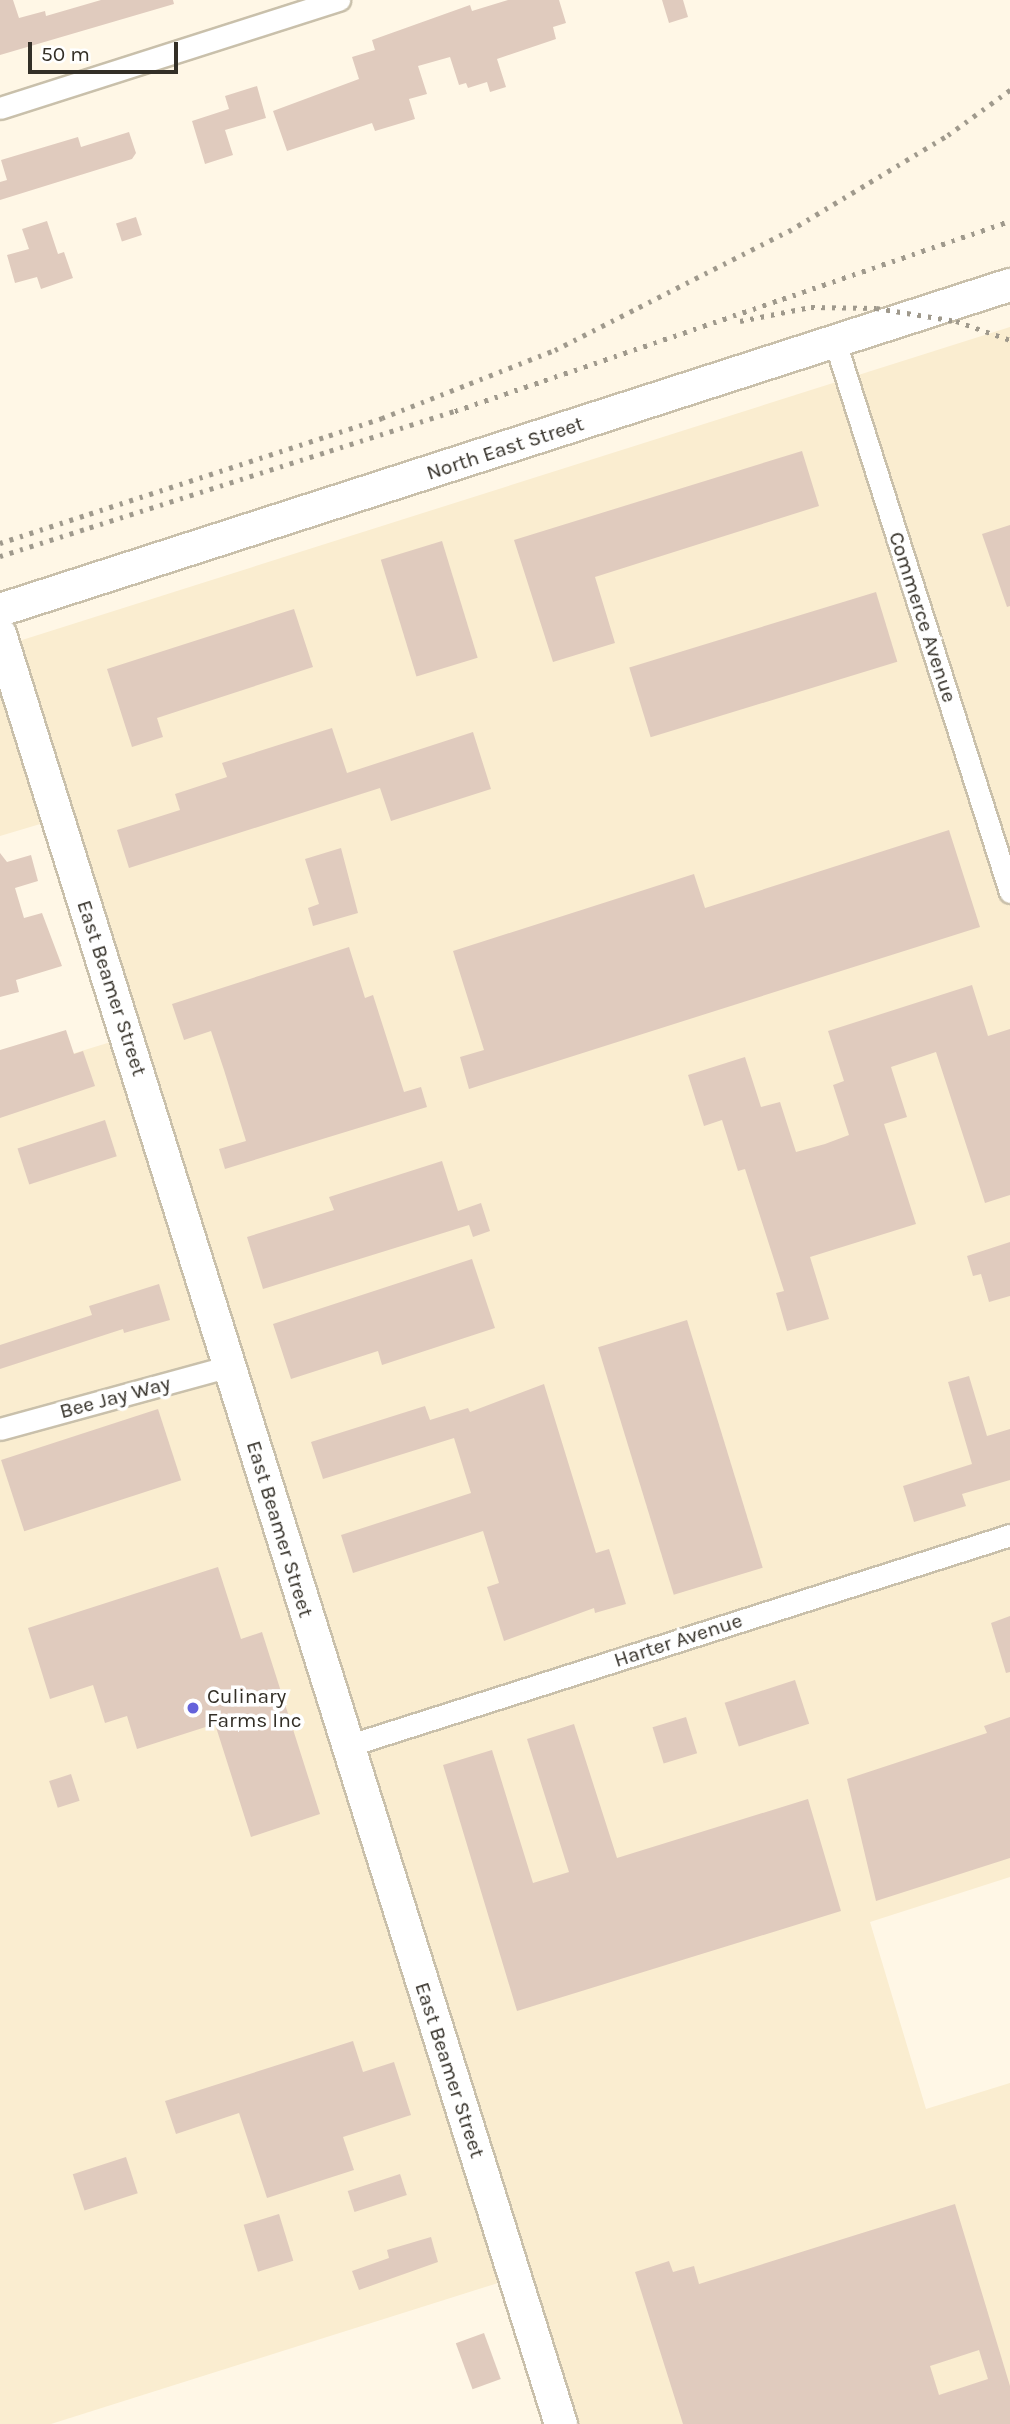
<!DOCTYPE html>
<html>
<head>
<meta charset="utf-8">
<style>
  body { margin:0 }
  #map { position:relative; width:1010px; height:2424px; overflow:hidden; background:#fff7e6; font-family:Karla,sans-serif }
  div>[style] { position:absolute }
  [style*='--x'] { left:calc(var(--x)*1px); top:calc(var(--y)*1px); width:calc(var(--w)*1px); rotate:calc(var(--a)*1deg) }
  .built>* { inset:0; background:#faedd0 }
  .building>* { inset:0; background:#e0cbbe; transform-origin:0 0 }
  .roads { filter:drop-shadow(2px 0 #c9c0ab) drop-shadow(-2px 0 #c9c0ab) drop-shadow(0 2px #c9c0ab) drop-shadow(0 -2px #c9c0ab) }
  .street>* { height:21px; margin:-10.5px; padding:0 10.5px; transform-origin:10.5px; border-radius:10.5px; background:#fff }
  .secondary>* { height:32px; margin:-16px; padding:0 16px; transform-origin:16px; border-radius:16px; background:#fff }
  .rail>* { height:5px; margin-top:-2.5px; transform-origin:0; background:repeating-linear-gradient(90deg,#9f998c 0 3.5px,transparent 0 10.5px) }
  .dots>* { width:19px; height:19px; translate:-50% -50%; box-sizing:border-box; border:4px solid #fff; border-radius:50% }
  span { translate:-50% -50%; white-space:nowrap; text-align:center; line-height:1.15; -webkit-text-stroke:7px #fff; paint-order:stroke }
  .street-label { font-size:21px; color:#332f27 }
  .poi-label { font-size:21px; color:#332f27 }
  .left { translate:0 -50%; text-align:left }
  .scale { position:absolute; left:28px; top:42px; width:150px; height:32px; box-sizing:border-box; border:4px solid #332f27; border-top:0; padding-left:9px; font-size:21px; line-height:24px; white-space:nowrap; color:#332f27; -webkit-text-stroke:5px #fff; paint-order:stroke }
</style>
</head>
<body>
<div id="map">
  <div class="built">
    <i style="clip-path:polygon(1010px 327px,1010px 1877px,870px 1922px,926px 2109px,1010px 2083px,1010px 2424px,563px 2424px,517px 2277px,51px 2424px,0 2424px,0 1076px,127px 1037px,57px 819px,0 836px,0 647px)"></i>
  </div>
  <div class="building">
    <i style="clip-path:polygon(0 0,13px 0,19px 18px,45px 11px,46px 16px,101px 0,173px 0,174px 4px,0 55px)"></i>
    <i style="clip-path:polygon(508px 0,559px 0,566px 23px,553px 27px,556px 39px,497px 59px,506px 87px,490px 92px,487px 82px,468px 88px,466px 83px,459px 85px,450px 57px,418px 66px,427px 94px,409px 99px,415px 119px,375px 131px,372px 123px,287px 151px,273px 111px,359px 79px,352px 57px,375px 50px,372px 40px,470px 5px,472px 11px)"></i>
    <i style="clip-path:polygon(662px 0,683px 0,688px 17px,669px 23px)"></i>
    <i style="clip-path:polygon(257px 86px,266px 118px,225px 130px,233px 155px,205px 164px,192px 121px,229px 109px,225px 96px)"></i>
    <i style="clip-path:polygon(129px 132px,136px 153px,132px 159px,0 200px,0 182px,7px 180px,1px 160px,78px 137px,81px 147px)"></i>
    <i style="left:136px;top:217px;width:19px;height:21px;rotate:72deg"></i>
    <i style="clip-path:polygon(47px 221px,58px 254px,64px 252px,73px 278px,41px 289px,37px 277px,15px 283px,7px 255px,29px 249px,22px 229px)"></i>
    <i style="clip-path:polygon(802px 451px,819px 506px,595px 577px,615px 643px,553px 662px,514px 540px)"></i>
    <i style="clip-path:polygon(1010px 525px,1010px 606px,1007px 607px,982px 534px)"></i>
    <i style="left:442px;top:541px;width:122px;height:64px;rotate:73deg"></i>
    <i style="left:876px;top:592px;width:73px;height:258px;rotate:73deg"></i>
    <i style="clip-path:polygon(294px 609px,313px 667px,157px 718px,163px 737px,132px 747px,107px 669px)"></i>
    <i style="clip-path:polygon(332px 728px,347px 773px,473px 732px,491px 789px,391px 821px,380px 788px,129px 868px,117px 830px,180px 810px,175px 794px,227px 777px,222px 763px)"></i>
    <i style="clip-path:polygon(949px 830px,980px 927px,469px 1089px,460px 1057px,484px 1050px,453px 951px,694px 874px,705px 908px)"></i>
    <i style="clip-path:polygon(341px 848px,358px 913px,313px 926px,308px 908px,319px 904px,305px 859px)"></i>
    <i style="clip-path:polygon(0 853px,7px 862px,31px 855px,38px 881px,15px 888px,24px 918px,42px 913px,62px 966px,16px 980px,19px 992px,0 997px)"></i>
    <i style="clip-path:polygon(349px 947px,365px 998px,373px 995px,404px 1092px,421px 1087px,427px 1107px,225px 1169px,219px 1149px,246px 1141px,224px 1070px,211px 1031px,184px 1040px,172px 1004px)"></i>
    <i style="clip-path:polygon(972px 985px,988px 1036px,1010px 1029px,1010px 1195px,985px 1203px,936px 1052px,891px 1067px,907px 1117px,884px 1124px,916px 1224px,810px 1257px,829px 1319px,787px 1331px,776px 1293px,784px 1291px,745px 1169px,738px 1171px,722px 1120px,704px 1126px,688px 1075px,745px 1057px,761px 1107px,780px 1102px,796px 1152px,825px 1144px,849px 1135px,833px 1085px,844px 1081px,828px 1031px)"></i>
    <i style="clip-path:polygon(66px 1030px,74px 1054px,83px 1051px,95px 1086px,0 1118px,0 1050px)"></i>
    <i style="left:105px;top:1120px;width:38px;height:92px;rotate:72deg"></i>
    <i style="clip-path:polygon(442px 1161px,458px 1211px,481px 1203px,490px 1231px,473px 1237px,469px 1225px,263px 1289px,247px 1237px,334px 1210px,329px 1197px)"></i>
    <i style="clip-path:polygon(1010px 1242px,1010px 1296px,989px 1302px,981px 1274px,973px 1276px,967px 1256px)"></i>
    <i style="clip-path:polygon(472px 1259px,495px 1328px,382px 1365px,378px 1351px,291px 1379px,273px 1324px)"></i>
    <i style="clip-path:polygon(159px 1284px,170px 1320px,124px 1333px,123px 1329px,0 1369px,0 1345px,92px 1315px,89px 1306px)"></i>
    <i style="left:687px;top:1320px;width:259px;height:93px;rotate:73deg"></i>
    <i style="clip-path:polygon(969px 1376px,987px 1436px,1010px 1429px,1010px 1480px,962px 1494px,966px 1506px,914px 1522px,903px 1486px,972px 1464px,948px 1382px)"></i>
    <i style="clip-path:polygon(544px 1384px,596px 1553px,609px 1549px,626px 1604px,595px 1613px,594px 1608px,504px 1641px,487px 1587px,499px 1583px,483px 1531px,353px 1573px,341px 1535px,471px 1493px,454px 1438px,323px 1479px,311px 1442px,425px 1406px,430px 1420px,468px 1408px,470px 1412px)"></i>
    <i style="left:158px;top:1409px;width:75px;height:165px;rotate:72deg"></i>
    <i style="clip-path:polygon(218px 1567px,241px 1639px,262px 1632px,320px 1814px,251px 1837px,215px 1724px,137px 1749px,127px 1716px,105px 1723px,93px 1685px,50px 1699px,28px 1628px)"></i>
    <i style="clip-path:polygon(1010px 1616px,1010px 1672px,1006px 1673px,991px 1623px)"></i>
    <i style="left:795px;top:1680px;width:46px;height:74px;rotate:72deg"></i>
    <i style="left:686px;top:1717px;width:38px;height:35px;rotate:73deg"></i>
    <i style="clip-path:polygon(1010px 1717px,1010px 1858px,876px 1901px,847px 1779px,987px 1733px,984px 1726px)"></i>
    <i style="clip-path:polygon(574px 1724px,617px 1858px,808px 1799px,841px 1911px,517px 2011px,443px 1765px,492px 1750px,533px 1883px,569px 1872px,527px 1739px)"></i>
    <i style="left:71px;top:1774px;width:28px;height:23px;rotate:72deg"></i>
    <i style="clip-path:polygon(353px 2041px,363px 2072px,394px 2062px,411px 2115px,343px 2137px,354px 2170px,267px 2198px,239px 2113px,176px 2134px,165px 2101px)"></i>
    <i style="left:126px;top:2157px;width:38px;height:56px;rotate:72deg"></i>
    <i style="left:400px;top:2174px;width:22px;height:55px;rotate:72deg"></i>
    <i style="clip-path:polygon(evenodd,955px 2204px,1010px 2386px,1010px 2424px,683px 2424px,635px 2272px,669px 2261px,673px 2272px,694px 2266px,699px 2284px,955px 2204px,979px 2350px,988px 2379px,939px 2395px,930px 2366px,979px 2350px)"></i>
    <i style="left:279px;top:2214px;width:49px;height:37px;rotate:73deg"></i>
    <i style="clip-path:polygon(431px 2237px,438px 2262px,359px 2290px,352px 2271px,389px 2258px,387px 2250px)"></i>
    <i style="left:484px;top:2333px;width:49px;height:30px;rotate:70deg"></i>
  </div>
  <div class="roads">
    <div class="street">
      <i style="--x:0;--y:108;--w:356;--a:-17.7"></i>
      <i style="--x:835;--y:342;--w:577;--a:72.35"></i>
      <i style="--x:0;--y:1429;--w:238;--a:-15.3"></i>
      <i style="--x:347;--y:1746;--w:696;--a:-17.65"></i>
    </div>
    <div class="secondary">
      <i style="--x:0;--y:610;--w:1061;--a:-17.84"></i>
      <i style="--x:0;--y:634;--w:1876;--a:72.6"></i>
    </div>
  </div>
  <div class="rail">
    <i style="--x:740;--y:321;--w:72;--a:-11.2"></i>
    <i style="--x:811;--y:307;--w:65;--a:0.9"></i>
    <i style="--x:876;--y:308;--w:81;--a:9.2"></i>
    <i style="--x:956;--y:321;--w:57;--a:19.4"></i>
    <i style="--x:0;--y:543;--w:402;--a:-18.1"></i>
    <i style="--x:382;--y:418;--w:186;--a:-21.5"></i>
    <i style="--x:555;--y:350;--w:263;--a:-27"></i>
    <i style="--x:789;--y:231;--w:186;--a:-31.1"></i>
    <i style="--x:948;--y:135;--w:77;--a:-36"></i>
    <i style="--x:0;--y:556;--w:478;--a:-17.7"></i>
    <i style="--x:455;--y:411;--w:587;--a:-18.9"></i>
  </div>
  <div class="dots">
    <i style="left:193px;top:1708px;background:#6462db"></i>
  </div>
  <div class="street-label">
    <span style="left:505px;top:448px;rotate:-18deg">North East Street</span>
    <span style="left:923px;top:617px;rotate:72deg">Commerce Avenue</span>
    <span style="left:112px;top:988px;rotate:72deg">East Beamer Street</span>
    <span style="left:115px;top:1397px;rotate:-15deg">Bee Jay Way</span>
    <span style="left:280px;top:1529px;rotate:73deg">East Beamer Street</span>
    <span style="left:678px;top:1640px;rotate:-18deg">Harter Avenue</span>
    <span style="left:450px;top:2070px;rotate:72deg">East Beamer Street</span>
  </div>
  <div class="poi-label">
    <span class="left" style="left:207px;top:1708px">Culinary<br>Farms Inc</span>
  </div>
  <div class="scale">50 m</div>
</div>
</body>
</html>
